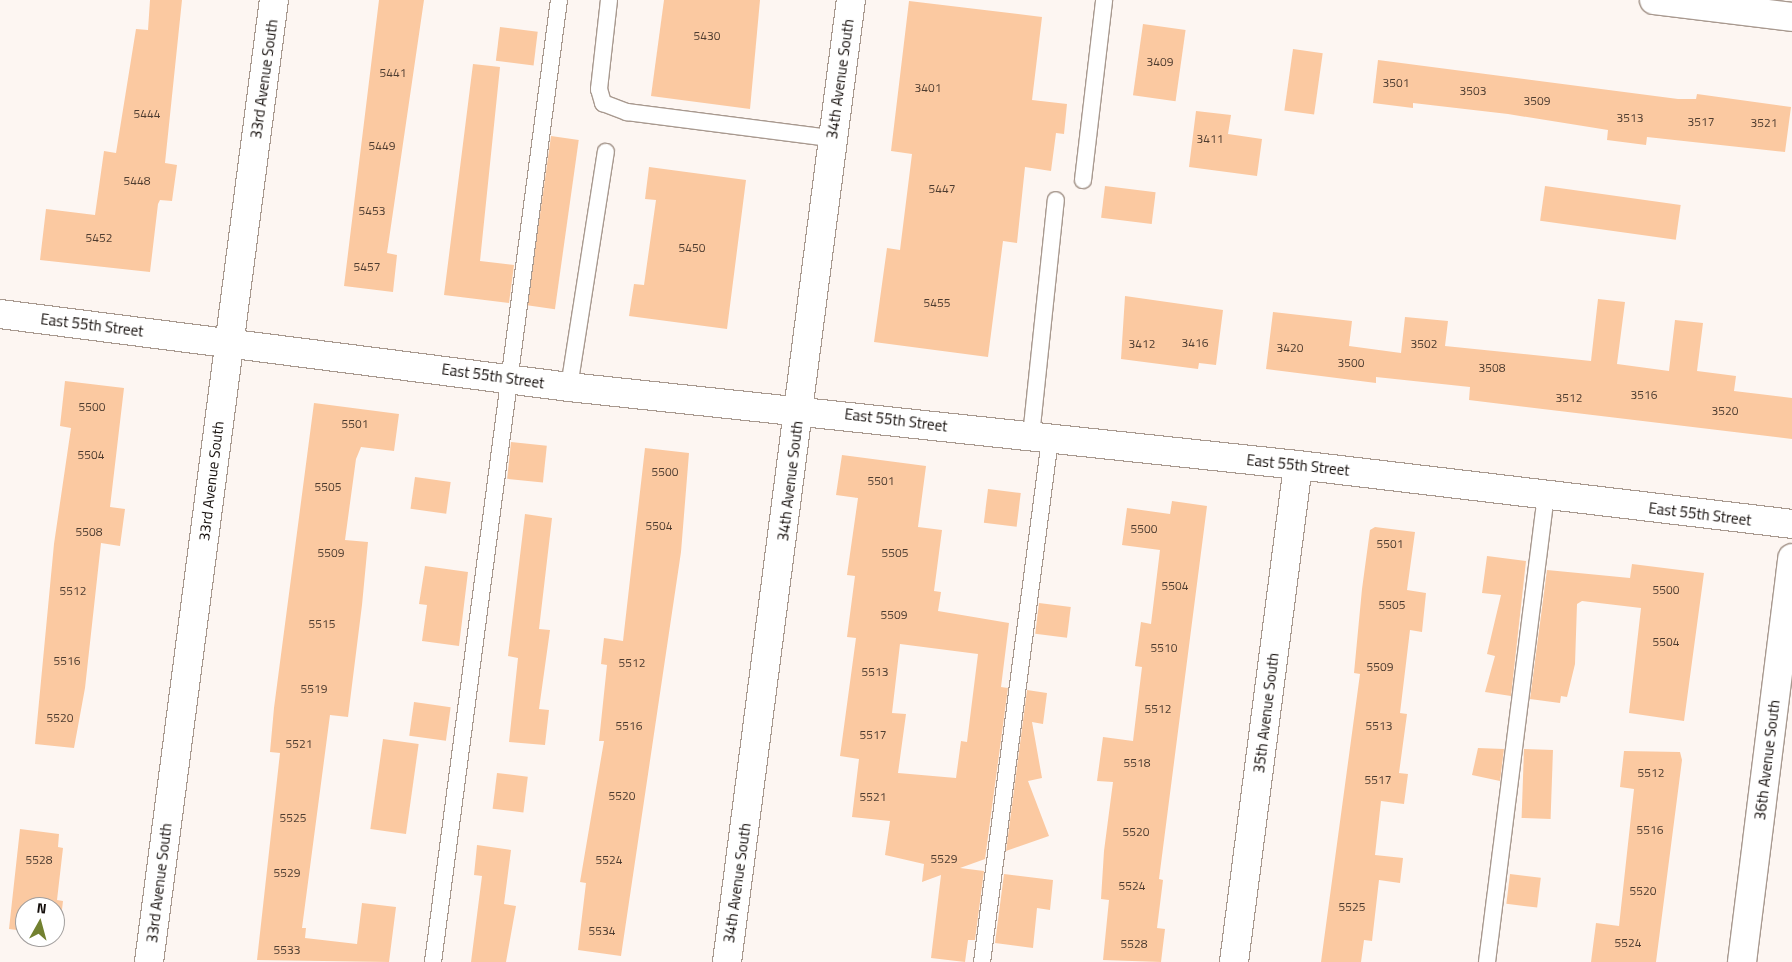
<!DOCTYPE html>
<html>
<head>
<meta charset="utf-8">
<style>
  body { margin:0 }
  #map { position:relative; width:1792px; height:962px; overflow:hidden; background:#fdf6f2; font-family:"Titillium Web",sans-serif }
  div>[style] { position:absolute }
  [style*='--x'] { left:calc(var(--x)*1px); top:calc(var(--y)*1px); width:calc(var(--w)*1px); rotate:calc(var(--a)*1deg) }
  .building>* { inset:0; background:#fbc9a1; transform-origin:0 0 }
  .roads { filter:drop-shadow(1px 0 #a8998f) drop-shadow(-1px 0 #a8998f) drop-shadow(0 1px #a8998f) drop-shadow(0 -1px #a8998f) }
  .service>* { height:16px; margin:-8px; padding:0 8px; transform-origin:8px; border-radius:8px; background:#fff }
  .minor>* { height:28px; margin:-14px; padding:0 14px; transform-origin:14px; border-radius:14px; background:#fff }
  .tertiary>* { height:28px; margin:-14px; padding:0 14px; transform-origin:14px; border-radius:14px; background:#fff }
  span { translate:-50% -50%; white-space:nowrap; text-align:center; line-height:1.15; -webkit-text-stroke:5px #fff; paint-order:stroke }
  .number-label { font-size:12px; color:#4d3c30 }
  .number-label span { -webkit-text-stroke-width:0 }
  .street-label { font-size:15px; color:#130d0a }
  .north { position:absolute; left:15px; top:897px; width:50px; height:50px; box-sizing:border-box; background:#fff; border:1px solid #a19e9d; border-radius:50%; rotate:7deg; font-size:14px; font-weight:700; line-height:20px; text-align:center; color:#130d0a }
  .north::after { content:''; display:block; margin:auto; width:18px; height:22px; background:#728130; clip-path:polygon(50% 0,100% 100%,50% 72%,0 100%) }
</style>
</head>
<body>
<div id="map">
  <div class="building">
    <i style="clip-path:polygon(150px 0,182px 0,165px 163px,177px 165px,172px 201px,160px 200px,158px 204px,150px 272px,40px 260px,46px 209px,95px 215px,104px 151px,116px 153px,136px 29px,148px 30px)"></i>
    <i style="clip-path:polygon(379px 0,424px 0,387px 253px,397px 255px,393px 292px,344px 286px)"></i>
    <i style="clip-path:polygon(664px 0,760px 0,750px 109px,651px 96px)"></i>
    <i style="clip-path:polygon(909px 1px,1042px 17px,1032px 100px,1067px 104px,1064px 134px,1056px 133px,1051px 171px,1025px 167px,1017px 243px,1003px 241px,988px 357px,874px 342px,887px 248px,900px 250px,912px 154px,891px 151px)"></i>
    <i style="left:1143px;top:24px;width:43px;height:72px;rotate:8deg"></i>
    <i style="left:500px;top:27px;width:38px;height:34px;rotate:7deg"></i>
    <i style="left:1293px;top:49px;width:30px;height:62px;rotate:8deg"></i>
    <i style="clip-path:polygon(1378px 60px,1678px 99px,1696px 99px,1697px 94px,1791px 107px,1785px 152px,1647px 137px,1646px 145px,1607px 140px,1608px 130px,1508px 114px,1413px 103px,1413px 108px,1373px 103px)"></i>
    <i style="clip-path:polygon(473px 64px,500px 67px,480px 261px,514px 265px,509px 303px,444px 295px)"></i>
    <i style="clip-path:polygon(1196px 111px,1231px 115px,1228px 134px,1262px 139px,1257px 176px,1189px 167px)"></i>
    <i style="left:551px;top:136px;width:28px;height:171px;rotate:8deg"></i>
    <i style="clip-path:polygon(649px 167px,746px 180px,727px 329px,629px 316px,634px 284px,644px 285px,656px 200px,645px 199px)"></i>
    <i style="left:1105px;top:186px;width:51px;height:32px;rotate:7deg"></i>
    <i style="left:1545px;top:186px;width:137px;height:35px;rotate:8deg"></i>
    <i style="clip-path:polygon(1125px 296px,1223px 310px,1216px 365px,1199px 363px,1198px 369px,1121px 359px)"></i>
    <i style="clip-path:polygon(1598px 299px,1625px 302px,1617px 364px,1669px 371px,1675px 320px,1703px 323px,1697px 371px,1736px 376px,1734px 391px,1792px 398px,1792px 439px,1469px 400px,1470px 387px,1376px 377px,1376px 383px,1266px 369px,1273px 312px,1352px 321px,1349px 346px,1401px 353px,1405px 317px,1448px 321px,1445px 346px,1591px 361px)"></i>
    <i style="clip-path:polygon(65px 381px,124px 388px,110px 507px,125px 509px,120px 546px,101px 543px,85px 688px,74px 748px,35px 744px,54px 544px,71px 428px,60px 426px)"></i>
    <i style="clip-path:polygon(314px 403px,399px 414px,394px 451px,361px 447px,356px 459px,345px 540px,368px 542px,362px 605px,348px 717px,330px 715px,302px 928px,306px 928px,305px 938px,357px 944px,362px 903px,396px 907px,389px 962px,257px 960px,280px 753px,270px 752px,274px 708px)"></i>
    <i style="left:511px;top:442px;width:36px;height:37px;rotate:6deg"></i>
    <i style="clip-path:polygon(645px 448px,689px 453px,681px 552px,621px 956px,578px 950px,586px 883px,580px 882px,604px 741px,599px 741px,607px 665px,601px 664px,604px 638px,623px 641px)"></i>
    <i style="clip-path:polygon(evenodd,842px 455px,926px 466px,918px 527px,942px 530px,934px 591px,941px 592px,938px 611px,1009px 623px,1001px 687px,1008px 688px,985px 859px,960px 868px,984px 871px,975px 940px,968px 940px,965px 962px,931px 958px,941px 875px,922px 882px,924px 864px,885px 855px,890px 821px,852px 817px,859px 759px,840px 756px,856px 638px,847px 637px,855px 576px,847px 575px,858px 498px,836px 495px,842px 455px,900px 644px,978px 654px,967px 742px,961px 741px,956px 778px,898px 773px,906px 714px,892px 713px,900px 644px)"></i>
    <i style="left:415px;top:477px;width:36px;height:32px;rotate:8deg"></i>
    <i style="left:988px;top:489px;width:33px;height:34px;rotate:7deg"></i>
    <i style="clip-path:polygon(1172px 501px,1207px 506px,1159px 879px,1163px 880px,1157px 928px,1165px 929px,1161px 962px,1103px 960px,1109px 900px,1101px 899px,1104px 851px,1113px 782px,1097px 781px,1103px 737px,1133px 741px,1142px 667px,1135px 666px,1141px 622px,1151px 624px,1160px 550px,1122px 545px,1127px 508px,1170px 514px)"></i>
    <i style="clip-path:polygon(525px 514px,552px 518px,539px 629px,550px 630px,539px 709px,549px 710px,545px 745px,509px 742px,518px 658px,508px 656px)"></i>
    <i style="clip-path:polygon(1375px 527px,1415px 532px,1407px 590px,1426px 593px,1422px 632px,1410px 630px,1400px 713px,1407px 714px,1399px 773px,1408px 774px,1404px 804px,1381px 801px,1375px 855px,1403px 858px,1400px 883px,1379px 880px,1372px 941px,1364px 940px,1361px 962px,1321px 962px,1360px 674px,1354px 673px,1362px 589px,1370px 530px)"></i>
    <i style="clip-path:polygon(1487px 556px,1526px 561px,1511px 696px,1485px 692px,1495px 656px,1487px 654px,1501px 595px,1482px 593px)"></i>
    <i style="clip-path:polygon(1632px 564px,1704px 573px,1684px 721px,1629px 713px,1641px 608px,1582px 601px,1577px 604px,1575px 664px,1567px 697px,1561px 696px,1560px 703px,1530px 699px,1547px 570px,1630px 578px)"></i>
    <i style="clip-path:polygon(425px 566px,468px 572px,459px 646px,422px 641px,427px 605px,419px 604px)"></i>
    <i style="left:1039px;top:603px;width:32px;height:31px;rotate:7deg"></i>
    <i style="clip-path:polygon(1027px 690px,1047px 693px,1043px 724px,1032px 722px,1042px 778px,1028px 781px,1049px 836px,1006px 851px)"></i>
    <i style="left:414px;top:702px;width:37px;height:34px;rotate:8deg"></i>
    <i style="left:383px;top:739px;width:36px;height:91px;rotate:8deg"></i>
    <i style="clip-path:polygon(1478px 748px,1504px 749px,1500px 781px,1472px 775px)"></i>
    <i style="left:1524px;top:749px;width:29px;height:69px;rotate:2deg"></i>
    <i style="clip-path:polygon(1624px 751px,1680px 752px,1682px 760px,1656px 962px,1591px 962px,1596px 923px,1619px 926px,1634px 789px,1620px 787px)"></i>
    <i style="left:497px;top:773px;width:31px;height:36px;rotate:7deg"></i>
    <i style="clip-path:polygon(20px 829px,59px 834px,58px 847px,63px 848px,57px 900px,63px 901px,59px 936px,55px 935px,55px 907px,25px 907px,25px 931px,9px 929px)"></i>
    <i style="clip-path:polygon(477px 845px,511px 850px,504px 904px,516px 906px,506px 962px,471px 962px,482px 876px,474px 875px)"></i>
    <i style="clip-path:polygon(1004px 874px,1053px 880px,1050px 910px,1037px 908px,1033px 948px,995px 943px)"></i>
    <i style="left:1510px;top:874px;width:31px;height:30px;rotate:7deg"></i>
  </div>
  <div class="roads">
    <div class="service">
      <i style="--x:609;--y:0;--w:90;--a:96.4"></i>
      <i style="--x:599;--y:89;--w:15;--a:74"></i>
      <i style="--x:603;--y:103;--w:26;--a:21"></i>
      <i style="--x:627;--y:112;--w:206;--a:7.3"></i>
      <i style="--x:1083;--y:180;--w:181;--a:-83.3"></i>
      <i style="--x:569;--y:387;--w:238;--a:-81.1"></i>
      <i style="--x:1031;--y:436;--w:237;--a:-84"></i>
      <i style="--x:433;--y:962;--w:970;--a:-82.54"></i>
      <i style="--x:982;--y:962;--w:527;--a:-82.59"></i>
      <i style="--x:1487;--y:962;--w:471;--a:-82.8"></i>
    </div>
    <div class="minor">
      <i style="--x:1654;--y:0;--w:139;--a:7"></i>
      <i style="--x:0;--y:314;--w:574;--a:7.31"></i>
      <i style="--x:569;--y:387;--w:733;--a:6.11"></i>
      <i style="--x:1298;--y:465;--w:498;--a:6.8"></i>
      <i style="--x:149;--y:962;--w:970;--a:-82.6"></i>
      <i style="--x:1234;--y:962;--w:501;--a:-82.66"></i>
      <i style="--x:1742;--y:962;--w:407;--a:-82.9"></i>
    </div>
    <div class="tertiary">
      <i style="--x:727;--y:962;--w:970;--a:-82.66"></i>
    </div>
  </div>
  <div class="number-label">
    <span style="left:707px;top:36px">5430</span>
    <span style="left:1160px;top:62px">3409</span>
    <span style="left:393px;top:73px">5441</span>
    <span style="left:1396px;top:83px">3501</span>
    <span style="left:928px;top:88px">3401</span>
    <span style="left:1473px;top:91px">3503</span>
    <span style="left:1537px;top:101px">3509</span>
    <span style="left:147px;top:114px">5444</span>
    <span style="left:1630px;top:118px">3513</span>
    <span style="left:1701px;top:122px">3517</span>
    <span style="left:1764px;top:123px">3521</span>
    <span style="left:1210px;top:139px">3411</span>
    <span style="left:382px;top:146px">5449</span>
    <span style="left:137px;top:181px">5448</span>
    <span style="left:942px;top:189px">5447</span>
    <span style="left:372px;top:211px">5453</span>
    <span style="left:99px;top:238px">5452</span>
    <span style="left:692px;top:248px">5450</span>
    <span style="left:367px;top:267px">5457</span>
    <span style="left:937px;top:303px">5455</span>
    <span style="left:1195px;top:343px">3416</span>
    <span style="left:1142px;top:344px">3412</span>
    <span style="left:1424px;top:344px">3502</span>
    <span style="left:1290px;top:348px">3420</span>
    <span style="left:1351px;top:363px">3500</span>
    <span style="left:1492px;top:368px">3508</span>
    <span style="left:1644px;top:395px">3516</span>
    <span style="left:1569px;top:398px">3512</span>
    <span style="left:92px;top:407px">5500</span>
    <span style="left:1725px;top:411px">3520</span>
    <span style="left:355px;top:424px">5501</span>
    <span style="left:91px;top:455px">5504</span>
    <span style="left:665px;top:472px">5500</span>
    <span style="left:881px;top:481px">5501</span>
    <span style="left:328px;top:487px">5505</span>
    <span style="left:659px;top:526px">5504</span>
    <span style="left:1144px;top:529px">5500</span>
    <span style="left:89px;top:532px">5508</span>
    <span style="left:1390px;top:544px">5501</span>
    <span style="left:331px;top:553px">5509</span>
    <span style="left:895px;top:553px">5505</span>
    <span style="left:1175px;top:586px">5504</span>
    <span style="left:1666px;top:590px">5500</span>
    <span style="left:73px;top:591px">5512</span>
    <span style="left:1392px;top:605px">5505</span>
    <span style="left:894px;top:615px">5509</span>
    <span style="left:322px;top:624px">5515</span>
    <span style="left:1666px;top:642px">5504</span>
    <span style="left:1164px;top:648px">5510</span>
    <span style="left:67px;top:661px">5516</span>
    <span style="left:632px;top:663px">5512</span>
    <span style="left:1380px;top:667px">5509</span>
    <span style="left:875px;top:672px">5513</span>
    <span style="left:314px;top:689px">5519</span>
    <span style="left:1158px;top:709px">5512</span>
    <span style="left:60px;top:718px">5520</span>
    <span style="left:629px;top:726px">5516</span>
    <span style="left:1379px;top:726px">5513</span>
    <span style="left:873px;top:735px">5517</span>
    <span style="left:299px;top:744px">5521</span>
    <span style="left:1137px;top:763px">5518</span>
    <span style="left:1651px;top:773px">5512</span>
    <span style="left:1378px;top:780px">5517</span>
    <span style="left:622px;top:796px">5520</span>
    <span style="left:873px;top:797px">5521</span>
    <span style="left:293px;top:818px">5525</span>
    <span style="left:1650px;top:830px">5516</span>
    <span style="left:1136px;top:832px">5520</span>
    <span style="left:944px;top:859px">5529</span>
    <span style="left:39px;top:860px">5528</span>
    <span style="left:609px;top:860px">5524</span>
    <span style="left:287px;top:873px">5529</span>
    <span style="left:1132px;top:886px">5524</span>
    <span style="left:1643px;top:891px">5520</span>
    <span style="left:1352px;top:907px">5525</span>
    <span style="left:602px;top:931px">5534</span>
    <span style="left:1628px;top:943px">5524</span>
    <span style="left:1134px;top:944px">5528</span>
    <span style="left:287px;top:950px">5533</span>
  </div>
  <div class="street-label">
    <span style="left:264px;top:79px;rotate:-82deg">33rd Avenue South</span>
    <span style="left:840px;top:79px;rotate:-82deg">34th Avenue South</span>
    <span style="left:92px;top:325px;rotate:7deg">East 55th Street</span>
    <span style="left:493px;top:376px;rotate:8deg">East 55th Street</span>
    <span style="left:896px;top:420px;rotate:7deg">East 55th Street</span>
    <span style="left:1298px;top:465px;rotate:6deg">East 55th Street</span>
    <span style="left:211px;top:481px;rotate:-83deg">33rd Avenue South</span>
    <span style="left:790px;top:481px;rotate:-83deg">34th Avenue South</span>
    <span style="left:1700px;top:514px;rotate:7deg">East 55th Street</span>
    <span style="left:1266px;top:713px;rotate:-83deg">35th Avenue South</span>
    <span style="left:1767px;top:760px;rotate:-83deg">36th Avenue South</span>
    <span style="left:159px;top:883px;rotate:-83deg">33rd Avenue South</span>
    <span style="left:737px;top:883px;rotate:-82deg">34th Avenue South</span>
  </div>
  <div class="north">N</div>
</div>
</body>
</html>
